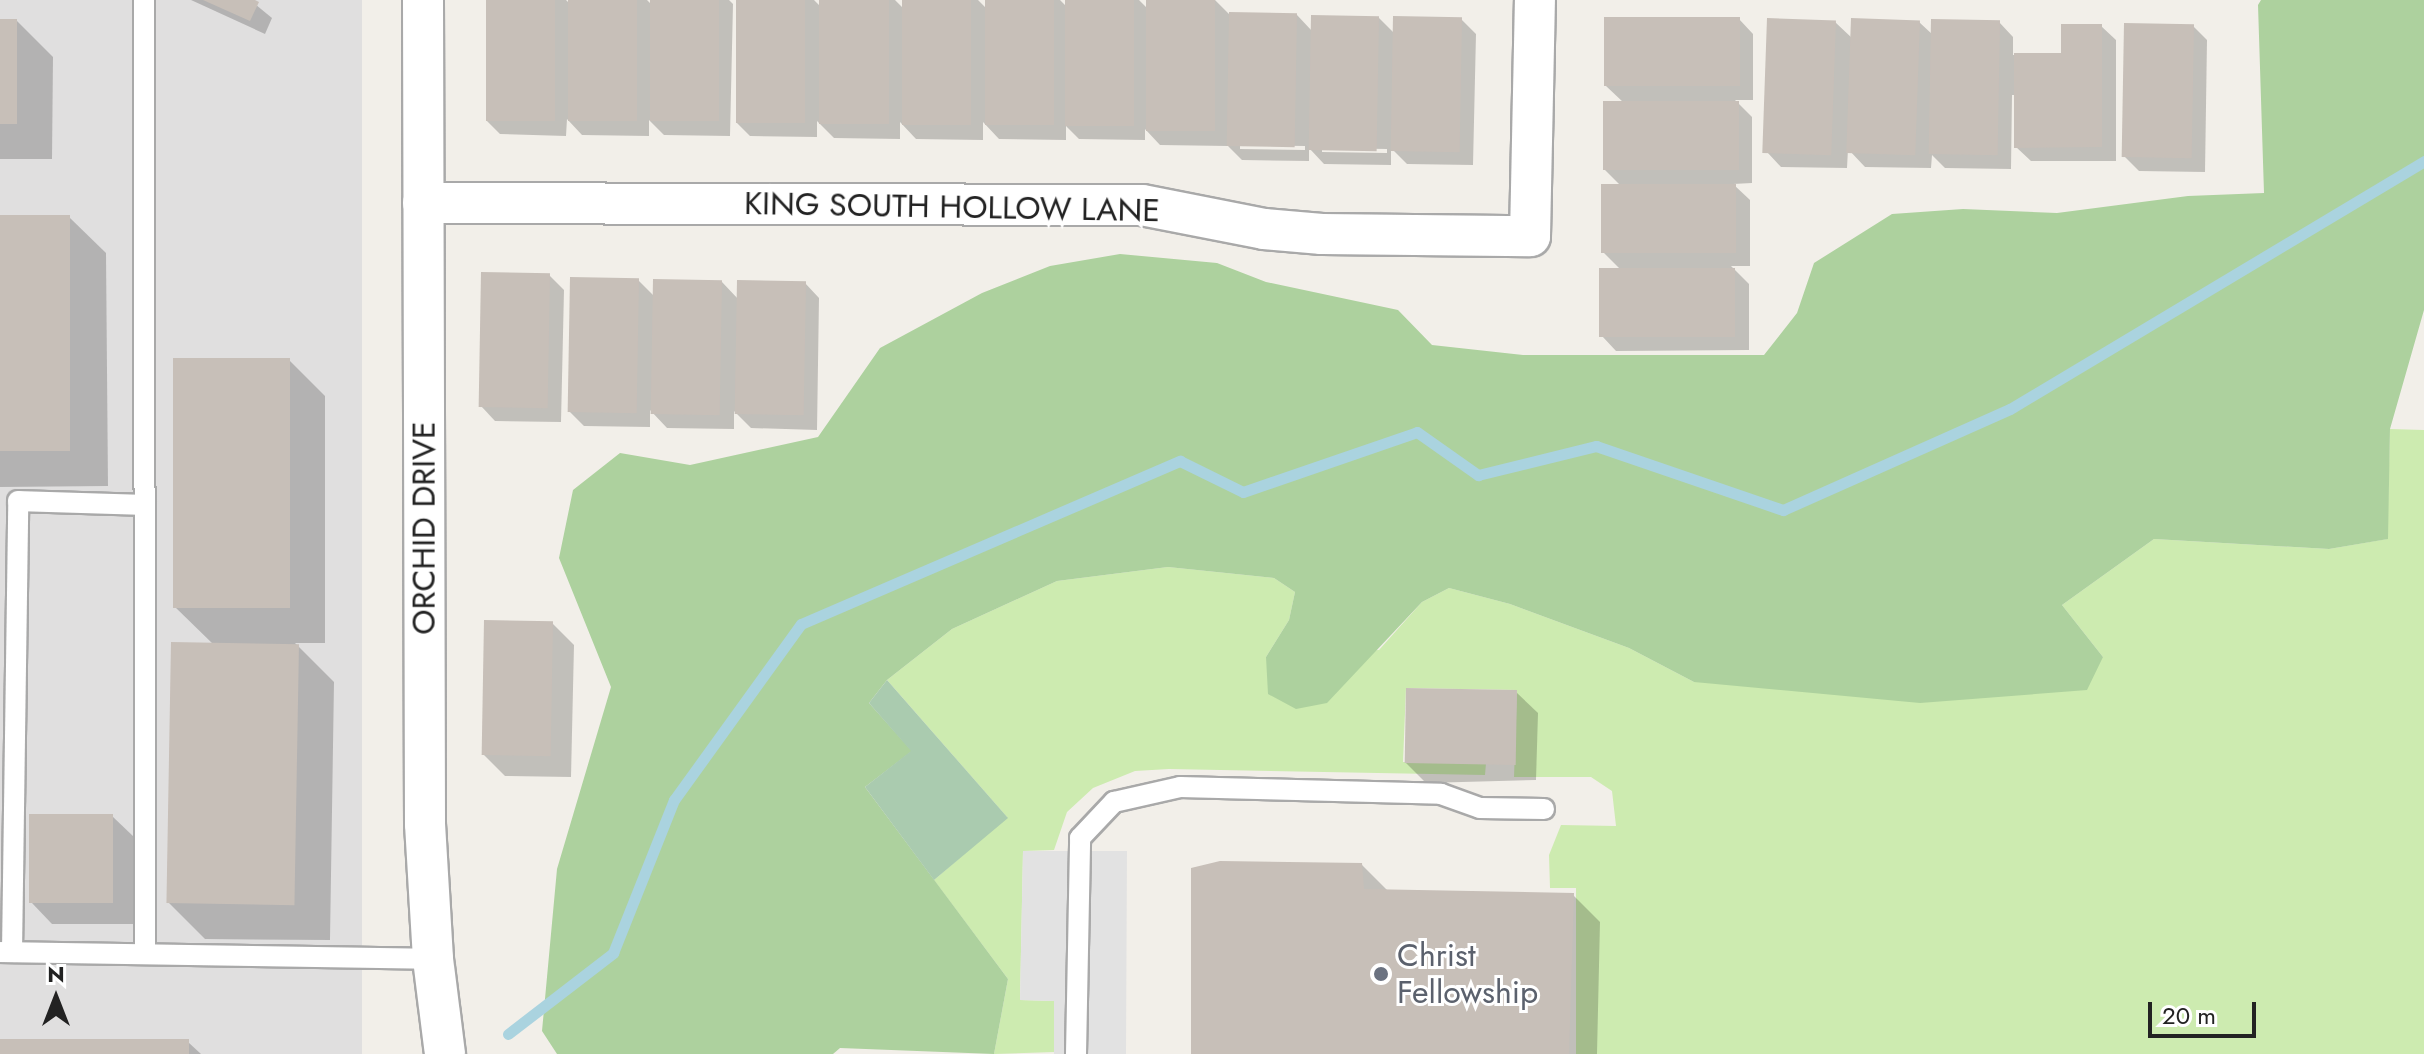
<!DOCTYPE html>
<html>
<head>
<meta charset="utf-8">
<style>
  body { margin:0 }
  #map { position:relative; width:2424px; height:1054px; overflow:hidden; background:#f2efe9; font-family:Jost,sans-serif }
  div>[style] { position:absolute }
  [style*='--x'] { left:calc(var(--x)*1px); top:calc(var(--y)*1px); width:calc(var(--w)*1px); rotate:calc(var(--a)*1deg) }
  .residential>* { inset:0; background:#e0dfdf; transform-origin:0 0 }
  .grass>* { inset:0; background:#cdebb0 }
  .forest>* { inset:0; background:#add19e }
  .cemetery>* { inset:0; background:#aacbaf }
  .parking>* { inset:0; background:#e2e2e2 }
  .shadow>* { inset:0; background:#0003 }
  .stream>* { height:11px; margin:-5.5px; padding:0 5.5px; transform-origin:5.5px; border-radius:5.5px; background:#aad3df }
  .building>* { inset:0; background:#c7bfb8; transform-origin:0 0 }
  .roads { filter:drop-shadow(2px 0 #a9a9a9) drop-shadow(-2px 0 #a9a9a9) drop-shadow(0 2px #a9a9a9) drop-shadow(0 -2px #a9a9a9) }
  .lane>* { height:20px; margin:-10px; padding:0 10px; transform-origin:10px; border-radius:10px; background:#fff }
  .street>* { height:40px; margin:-20px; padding:0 20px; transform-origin:20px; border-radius:20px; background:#fff }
  .dots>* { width:22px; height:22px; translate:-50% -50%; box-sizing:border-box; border:4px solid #fff; border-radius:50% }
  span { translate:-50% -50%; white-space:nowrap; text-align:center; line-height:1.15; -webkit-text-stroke:6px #fff; paint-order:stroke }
  .street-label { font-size:32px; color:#222 }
  .worship-label { font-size:32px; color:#5b616d }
  .left { translate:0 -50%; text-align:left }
  .north { position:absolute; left:16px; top:958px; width:80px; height:80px; -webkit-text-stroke:6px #fff; paint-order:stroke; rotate:0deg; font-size:22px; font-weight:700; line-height:32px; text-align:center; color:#222 }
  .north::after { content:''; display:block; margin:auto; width:28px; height:36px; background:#222; clip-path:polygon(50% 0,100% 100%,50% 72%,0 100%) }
  .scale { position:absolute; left:2148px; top:1002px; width:108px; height:36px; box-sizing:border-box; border:4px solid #222; border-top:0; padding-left:10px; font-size:24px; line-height:28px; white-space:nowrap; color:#222; -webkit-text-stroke:6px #fff; paint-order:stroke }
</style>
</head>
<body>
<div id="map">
  <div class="residential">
    <i style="left:0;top:0;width:362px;height:1054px"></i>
  </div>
  <div class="grass">
    <i style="clip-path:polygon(2390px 429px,2424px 430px,2424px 1054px,1576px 1054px,1576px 888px,1550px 888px,1549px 855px,1561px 825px,1616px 826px,1612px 791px,1591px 777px,1514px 777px,1517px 690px,1406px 688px,1403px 762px,1486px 763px,1485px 775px,1169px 769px,1135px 771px,1093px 788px,1067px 812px,1054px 850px,1023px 851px,1020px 1000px,1054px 1001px,1055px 1052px,994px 1054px,1008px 979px,934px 880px,1007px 817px,887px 680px,952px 629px,1057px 581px,1168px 567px,1274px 578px,1295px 592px,1289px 620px,1266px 657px,1379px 650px,1422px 602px,1449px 588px,1510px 604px,1629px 648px,1694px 682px,2103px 657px,2062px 605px,2154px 539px,2329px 549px,2387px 539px)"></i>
  </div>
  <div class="forest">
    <i style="clip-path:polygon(2261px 0,2424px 0,2424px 310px,2390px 429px,2388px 539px,2329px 549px,2154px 539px,2062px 605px,2103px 657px,2087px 690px,1920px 703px,1694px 682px,1629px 648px,1510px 604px,1449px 588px,1422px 602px,1327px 703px,1296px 709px,1268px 694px,1266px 657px,1289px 620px,1295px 592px,1274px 578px,1168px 567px,1057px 581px,952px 629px,887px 680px,869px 703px,912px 751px,865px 787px,1008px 979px,994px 1054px,840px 1048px,833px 1054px,557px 1054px,542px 1031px,557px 869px,611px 687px,559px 558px,573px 490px,620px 453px,690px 465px,818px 437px,880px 348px,982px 293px,1050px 266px,1120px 254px,1217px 263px,1266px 282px,1398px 310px,1432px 345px,1523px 355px,1764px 355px,1797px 313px,1814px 263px,1892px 214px,1963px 209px,2057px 213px,2188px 196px,2264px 193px,2258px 5px)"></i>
  </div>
  <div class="cemetery">
    <i style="clip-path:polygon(887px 680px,1008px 818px,934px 880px,865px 787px,911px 751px,869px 703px)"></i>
  </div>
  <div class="parking">
    <i style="clip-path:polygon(1023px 851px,1127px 851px,1126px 1054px,1054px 1054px,1054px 1001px,1020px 1000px)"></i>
  </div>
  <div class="shadow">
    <i style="clip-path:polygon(191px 0,250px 0,272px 18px,265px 34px)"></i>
    <i style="clip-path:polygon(488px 0,566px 0,570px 4px,570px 0,647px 0,652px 5px,652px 0,729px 0,733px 4px,730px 136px,664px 135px,649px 120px,649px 136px,582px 135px,567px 119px,566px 136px,500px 134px,486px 120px)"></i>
    <i style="clip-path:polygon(evenodd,738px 0,814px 0,821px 7px,821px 0,895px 0,904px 9px,904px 0,978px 0,987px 9px,987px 0,1060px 0,1067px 7px,1067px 0,1139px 0,1148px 9px,1148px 0,1215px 0,1229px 14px,1297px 15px,1312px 31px,1379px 18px,1395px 34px,1461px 19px,1476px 34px,1473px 165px,1407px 164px,1391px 148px,1391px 165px,1324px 164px,1309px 148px,1309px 161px,1242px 160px,1228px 146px,1160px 145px,1145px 129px,1145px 140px,1079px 139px,1066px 126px,1066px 140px,999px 139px,983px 122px,983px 140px,916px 139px,900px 122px,900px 139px,834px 138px,817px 121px,817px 137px,750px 136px,736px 122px,738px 0,1240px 145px,1305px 146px,1305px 150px,1240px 149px,1240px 145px,738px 0,1322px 148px,1387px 149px,1387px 153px,1322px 152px,1322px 148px)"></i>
    <i style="clip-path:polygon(1739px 19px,1753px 34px,1753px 100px,1735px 100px,1752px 117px,1752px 183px,1733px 184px,1750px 200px,1750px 266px,1731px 266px,1749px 284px,1749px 350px,1616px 351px,1602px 336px,1621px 270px,1603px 252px,1621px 186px,1605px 170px,1624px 103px,1606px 86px)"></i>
    <i style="clip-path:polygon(0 21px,17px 21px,53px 57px,52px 159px,0 159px)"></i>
    <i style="clip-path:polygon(1835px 22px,1853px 39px,1919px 22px,1933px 35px,1999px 22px,2013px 37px,2013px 55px,2063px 55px,2101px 26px,2116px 40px,2116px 161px,2031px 161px,2016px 147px,2016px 95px,2012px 95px,2011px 169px,1945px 168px,1932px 155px,1931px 168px,1865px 167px,1848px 149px,1847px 168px,1781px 167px,1767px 152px)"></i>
    <i style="clip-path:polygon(2193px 26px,2207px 40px,2205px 172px,2139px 171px,2124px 156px)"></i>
    <i style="clip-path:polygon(0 217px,69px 217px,106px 253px,108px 486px,0 487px)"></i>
    <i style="clip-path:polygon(549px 275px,564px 290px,561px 422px,495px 421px,481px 406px)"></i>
    <i style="clip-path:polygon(638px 280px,655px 297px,722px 282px,739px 300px,805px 283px,819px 298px,817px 430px,751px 428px,734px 411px,734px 429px,667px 428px,650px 410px,650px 427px,584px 426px,569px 411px)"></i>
    <i style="clip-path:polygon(289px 360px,325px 396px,325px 643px,295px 643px,334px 682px,330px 940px,205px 939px,168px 902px,214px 645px,175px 607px)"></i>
    <i style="clip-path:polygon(552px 623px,574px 645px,571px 777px,505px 776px,484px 755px)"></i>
    <i style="clip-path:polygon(1516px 692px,1538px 713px,1536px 780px,1426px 783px,1405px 762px)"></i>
    <i style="clip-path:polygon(112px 816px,134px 837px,134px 924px,52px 924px,31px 902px)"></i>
    <i style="clip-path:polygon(1362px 865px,1388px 891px,1573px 895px,1600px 922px,1597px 1054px,1193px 1054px)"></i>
    <i style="clip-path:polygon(0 1041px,188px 1042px,201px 1054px,0 1054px)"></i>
  </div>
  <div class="stream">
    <i style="--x:508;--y:1034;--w:133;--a:-37.6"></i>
    <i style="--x:613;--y:953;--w:165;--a:-68.3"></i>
    <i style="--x:674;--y:800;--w:217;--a:-54.2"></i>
    <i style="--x:801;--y:624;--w:413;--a:-23.3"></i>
    <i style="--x:1180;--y:461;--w:70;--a:26.2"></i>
    <i style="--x:1243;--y:492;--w:184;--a:-19"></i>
    <i style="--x:1417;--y:432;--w:75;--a:35.2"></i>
    <i style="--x:1478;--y:475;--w:122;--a:-13.8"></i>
    <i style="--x:1596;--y:446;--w:198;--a:18.9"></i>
    <i style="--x:1783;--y:510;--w:248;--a:-24"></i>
    <i style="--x:2010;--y:409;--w:483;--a:-30.9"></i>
  </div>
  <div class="building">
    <i style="clip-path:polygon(203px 0,255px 0,259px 2px,250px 21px)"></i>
    <i style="left:486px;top:0;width:69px;height:121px"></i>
    <i style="left:568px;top:0;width:69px;height:121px"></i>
    <i style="left:650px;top:0;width:69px;height:121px"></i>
    <i style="left:736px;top:0;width:69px;height:123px"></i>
    <i style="left:819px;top:0;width:70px;height:124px"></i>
    <i style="left:902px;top:0;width:69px;height:125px"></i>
    <i style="left:985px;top:0;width:69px;height:125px"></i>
    <i style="left:1065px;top:0;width:69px;height:126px"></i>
    <i style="left:1146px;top:0;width:69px;height:131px"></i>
    <i style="left:1229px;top:12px;width:68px;height:134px;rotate:1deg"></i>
    <i style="left:1311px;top:15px;width:68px;height:135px;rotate:1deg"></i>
    <i style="left:1393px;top:16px;width:69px;height:135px;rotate:1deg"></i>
    <i style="left:1740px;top:17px;width:69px;height:136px;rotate:90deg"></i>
    <i style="left:1767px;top:18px;width:69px;height:135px;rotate:2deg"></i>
    <i style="left:1851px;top:18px;width:69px;height:135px;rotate:2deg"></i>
    <i style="left:0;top:19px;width:17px;height:105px"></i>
    <i style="left:1931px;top:19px;width:69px;height:135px;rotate:1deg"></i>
    <i style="left:2124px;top:23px;width:70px;height:134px;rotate:1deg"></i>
    <i style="clip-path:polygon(2061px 24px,2102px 24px,2102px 147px,2014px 148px,2014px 53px,2061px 53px)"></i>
    <i style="left:1739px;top:101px;width:69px;height:136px;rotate:90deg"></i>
    <i style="left:1601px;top:184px;width:135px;height:69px"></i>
    <i style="left:0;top:215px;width:70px;height:236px"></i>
    <i style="left:1599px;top:268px;width:136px;height:69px"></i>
    <i style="left:481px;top:272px;width:69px;height:135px;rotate:1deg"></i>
    <i style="left:570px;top:277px;width:69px;height:135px;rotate:1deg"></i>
    <i style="left:653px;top:279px;width:69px;height:135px;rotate:1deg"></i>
    <i style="left:737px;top:280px;width:69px;height:134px;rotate:1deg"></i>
    <i style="left:173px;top:358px;width:117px;height:250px"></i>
    <i style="left:484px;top:620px;width:69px;height:135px;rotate:1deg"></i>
    <i style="left:171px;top:642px;width:128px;height:261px;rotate:1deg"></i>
    <i style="left:1406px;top:688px;width:111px;height:75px;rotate:1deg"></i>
    <i style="left:29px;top:814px;width:84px;height:89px"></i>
    <i style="clip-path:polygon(1220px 861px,1362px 863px,1364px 889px,1574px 893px,1569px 1054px,1191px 1054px,1191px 868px)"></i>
    <i style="left:0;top:1039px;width:189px;height:15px"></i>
  </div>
  <div class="roads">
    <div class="lane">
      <i style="--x:144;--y:0;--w:954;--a:89.94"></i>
      <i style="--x:0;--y:952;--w:433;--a:0.9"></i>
      <i style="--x:12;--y:952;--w:451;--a:-89.2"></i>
      <i style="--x:18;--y:501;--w:127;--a:1.8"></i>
      <i style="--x:1076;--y:1054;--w:216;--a:-88.9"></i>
      <i style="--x:1080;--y:838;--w:50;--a:-46.6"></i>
      <i style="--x:1114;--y:802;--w:68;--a:-12.8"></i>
      <i style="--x:1180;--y:787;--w:261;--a:1.5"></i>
      <i style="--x:1441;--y:794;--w:41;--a:19.7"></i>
      <i style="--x:1480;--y:808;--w:64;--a:0.9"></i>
    </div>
    <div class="street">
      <i style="--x:423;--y:0;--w:824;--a:89.86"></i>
      <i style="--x:425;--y:824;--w:135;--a:86.6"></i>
      <i style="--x:433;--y:959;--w:96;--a:82.8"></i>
      <i style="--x:423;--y:203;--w:719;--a:0.16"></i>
      <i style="--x:1142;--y:205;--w:124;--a:11.1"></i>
      <i style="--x:1264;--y:229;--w:58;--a:4.9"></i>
      <i style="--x:1322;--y:234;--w:208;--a:0.6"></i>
      <i style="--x:1530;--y:236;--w:236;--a:-88.8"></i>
    </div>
  </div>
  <div class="dots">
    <i style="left:1381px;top:974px;background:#6b7280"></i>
  </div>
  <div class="street-label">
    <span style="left:952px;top:207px;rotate:1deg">KING SOUTH HOLLOW LANE</span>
    <span style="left:424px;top:528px;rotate:-90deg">ORCHID DRIVE</span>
  </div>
  <div class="worship-label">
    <span class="left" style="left:1397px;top:974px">Christ<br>Fellowship</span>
  </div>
  <div class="north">N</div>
  <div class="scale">20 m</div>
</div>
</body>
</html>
